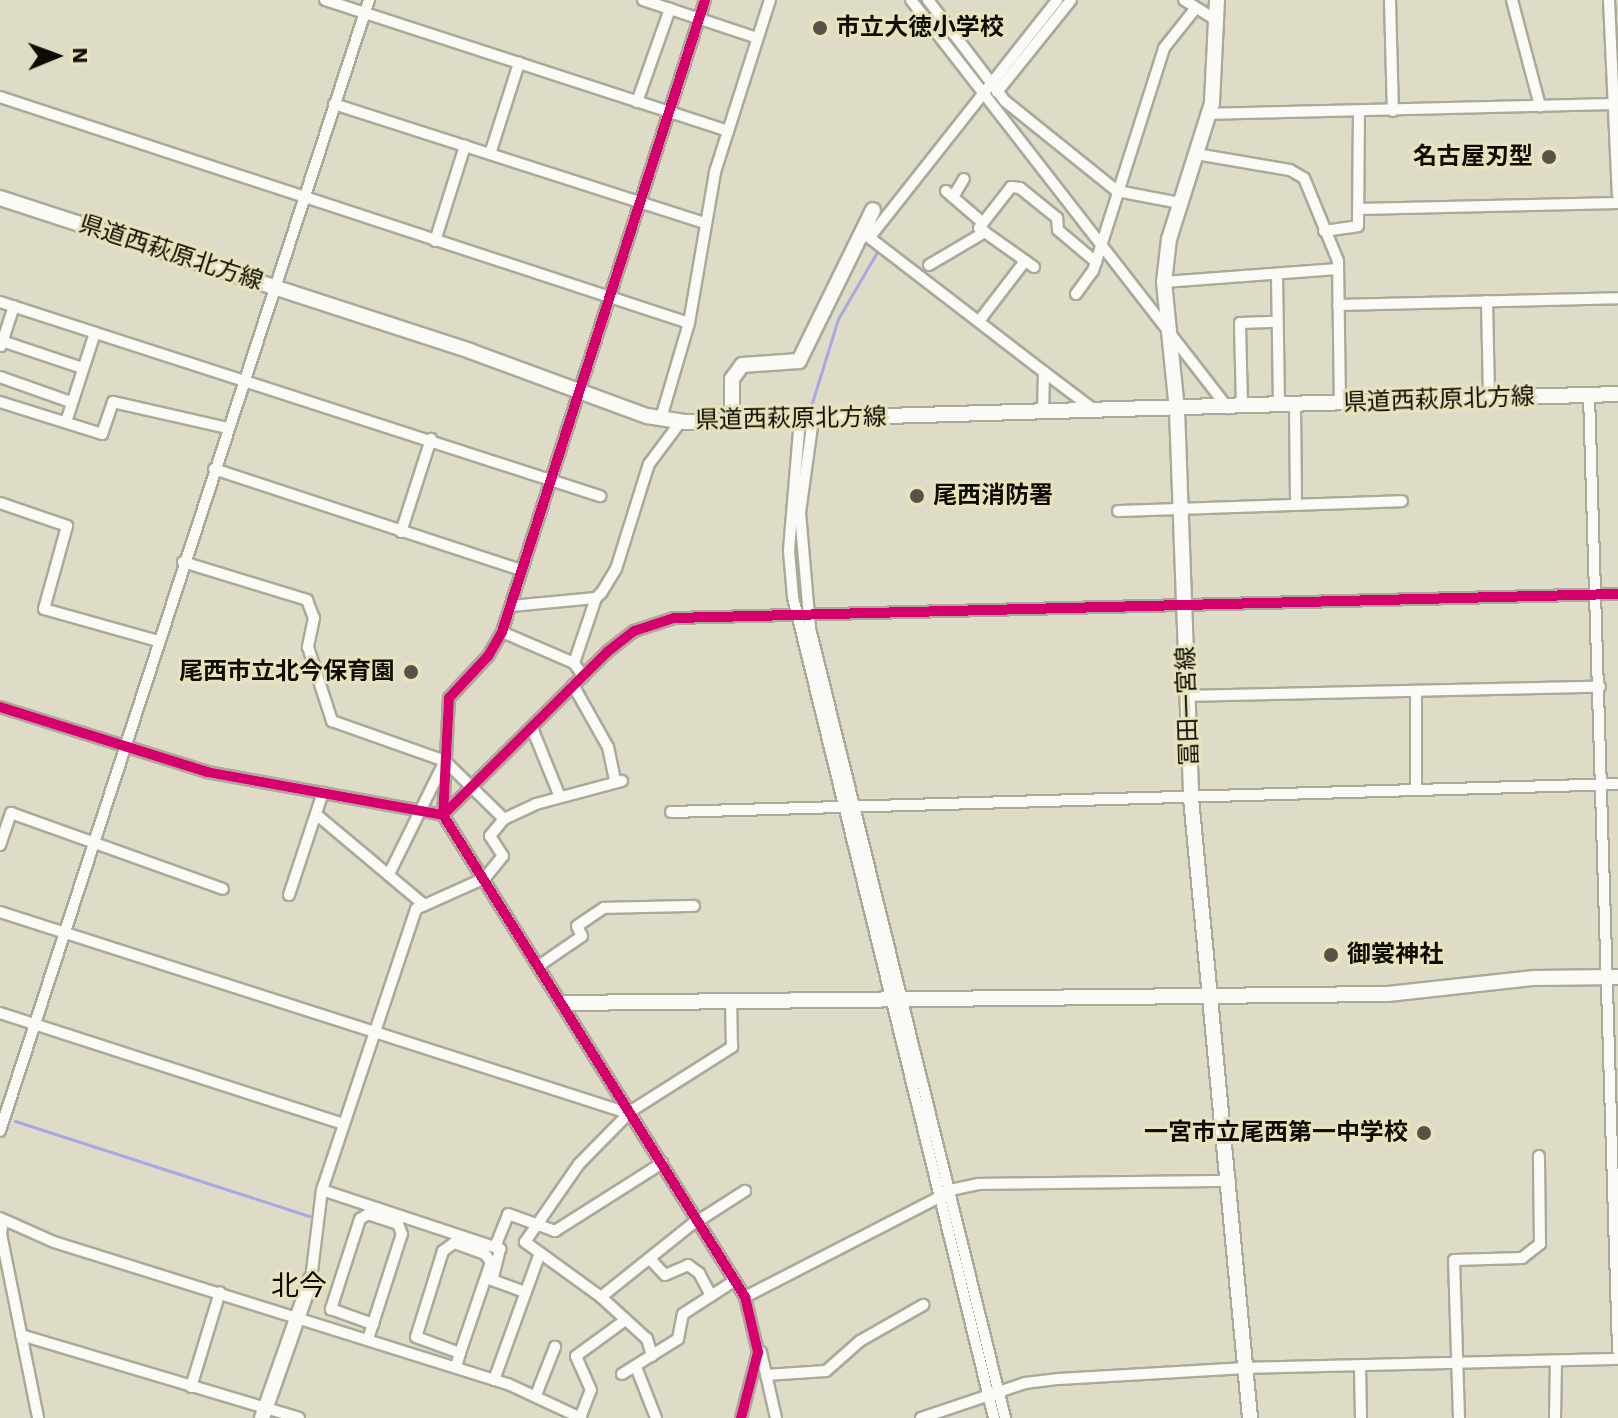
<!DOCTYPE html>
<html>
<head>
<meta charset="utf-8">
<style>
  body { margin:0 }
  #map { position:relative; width:1618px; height:1418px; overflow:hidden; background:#dedbc7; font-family:"Work Sans","Noto Sans JP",sans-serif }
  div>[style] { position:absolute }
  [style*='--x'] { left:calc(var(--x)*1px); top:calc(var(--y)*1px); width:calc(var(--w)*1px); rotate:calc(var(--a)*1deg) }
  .stream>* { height:3px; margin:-1.5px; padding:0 1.5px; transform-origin:1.5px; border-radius:1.5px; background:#a7a8e4 }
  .roads { filter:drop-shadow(2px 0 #aba999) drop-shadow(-2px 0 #aba999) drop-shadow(0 2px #aba999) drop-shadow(0 -2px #aba999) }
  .street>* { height:10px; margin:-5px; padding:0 5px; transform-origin:5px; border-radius:5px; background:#fafaf7 }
  .secondary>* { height:14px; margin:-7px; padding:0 7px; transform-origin:7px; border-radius:7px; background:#fafaf7 }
  .cycleway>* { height:10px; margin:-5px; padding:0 5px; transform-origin:5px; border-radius:5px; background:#d6006c }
  .dots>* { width:22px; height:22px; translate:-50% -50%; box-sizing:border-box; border:4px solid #e8e3bd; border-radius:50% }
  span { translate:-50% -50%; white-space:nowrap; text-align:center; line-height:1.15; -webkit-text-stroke:6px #e8e3bd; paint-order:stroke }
  .poi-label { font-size:24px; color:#0e0c02; font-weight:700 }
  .left { translate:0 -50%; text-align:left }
  .right { translate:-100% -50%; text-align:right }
  .street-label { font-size:24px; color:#0e0c02 }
  .quarter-label { font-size:28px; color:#0e0c02 }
  .north { position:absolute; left:16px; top:16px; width:80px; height:80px; -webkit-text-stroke:6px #e8e3bd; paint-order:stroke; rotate:89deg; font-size:22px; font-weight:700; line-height:32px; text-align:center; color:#0e0c02 }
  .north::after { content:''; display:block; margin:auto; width:28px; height:36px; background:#0e0c02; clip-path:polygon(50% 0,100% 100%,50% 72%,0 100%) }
</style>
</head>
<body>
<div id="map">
  <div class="stream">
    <i style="--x:811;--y:406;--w:91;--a:-72.8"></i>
    <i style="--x:838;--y:319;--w:78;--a:-59.8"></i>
    <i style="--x:795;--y:536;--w:76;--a:84"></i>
    <i style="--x:15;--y:1121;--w:309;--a:17.9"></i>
    <i style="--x:952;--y:1225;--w:49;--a:75.7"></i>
    <i style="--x:973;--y:1311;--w:60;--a:76.4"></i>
  </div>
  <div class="roads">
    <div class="street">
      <i style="--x:325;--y:0;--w:424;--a:18"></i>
      <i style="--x:643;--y:0;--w:120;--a:18.4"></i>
      <i style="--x:705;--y:0;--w:664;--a:107.81"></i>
      <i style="--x:502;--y:632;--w:28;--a:120"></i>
      <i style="--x:488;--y:656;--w:57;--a:132.9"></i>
      <i style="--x:449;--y:698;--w:117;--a:92.9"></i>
      <i style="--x:443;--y:815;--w:569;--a:57.93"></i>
      <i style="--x:745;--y:1297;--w:57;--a:76.7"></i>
      <i style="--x:758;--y:1352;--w:68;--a:104.4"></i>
      <i style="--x:911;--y:0;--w:517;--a:52.15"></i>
      <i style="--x:928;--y:0;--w:127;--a:52.7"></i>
      <i style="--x:1005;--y:101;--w:144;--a:38.8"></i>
      <i style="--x:1117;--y:191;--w:64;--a:10.8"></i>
      <i style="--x:1184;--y:0;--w:36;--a:32"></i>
      <i style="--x:1390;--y:0;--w:111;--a:88.5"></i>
      <i style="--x:1512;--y:0;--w:110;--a:75.2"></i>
      <i style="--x:1609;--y:0;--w:195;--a:87.4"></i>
      <i style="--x:997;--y:92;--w:118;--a:-51.2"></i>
      <i style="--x:0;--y:97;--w:725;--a:18.16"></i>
      <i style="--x:637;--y:102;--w:99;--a:-70.5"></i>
      <i style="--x:334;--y:104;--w:390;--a:17.8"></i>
      <i style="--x:1208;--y:114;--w:410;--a:-1.4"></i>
      <i style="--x:490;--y:154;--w:96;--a:-72.3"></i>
      <i style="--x:1196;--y:154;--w:95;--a:9.7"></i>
      <i style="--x:1290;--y:170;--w:16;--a:30"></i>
      <i style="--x:1304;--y:178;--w:90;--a:67.7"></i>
      <i style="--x:1338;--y:261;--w:143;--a:89.2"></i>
      <i style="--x:946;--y:191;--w:49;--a:40.9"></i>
      <i style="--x:953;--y:197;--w:21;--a:-59"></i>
      <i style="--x:1358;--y:209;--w:260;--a:-1.3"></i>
      <i style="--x:1324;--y:231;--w:34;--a:-8"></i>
      <i style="--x:1358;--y:226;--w:114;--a:-89.5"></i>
      <i style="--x:866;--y:235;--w:225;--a:37.6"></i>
      <i style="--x:1044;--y:372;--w:41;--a:91.4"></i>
      <i style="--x:870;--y:237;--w:302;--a:-51.7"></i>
      <i style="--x:435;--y:241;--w:100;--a:-72.5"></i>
      <i style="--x:929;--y:265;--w:65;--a:-30.5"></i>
      <i style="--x:1034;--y:267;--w:67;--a:-144.7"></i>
      <i style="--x:979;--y:228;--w:52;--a:-52"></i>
      <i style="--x:1011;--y:187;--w:9;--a:6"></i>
      <i style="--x:1020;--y:188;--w:48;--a:39"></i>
      <i style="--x:1057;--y:218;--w:12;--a:85"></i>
      <i style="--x:1058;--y:230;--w:50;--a:40.1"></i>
      <i style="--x:1277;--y:276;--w:130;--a:89.1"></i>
      <i style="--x:1164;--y:282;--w:174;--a:-4.3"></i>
      <i style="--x:1076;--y:294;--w:29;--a:-54"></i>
      <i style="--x:1093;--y:271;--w:234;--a:-72.3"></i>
      <i style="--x:1164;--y:48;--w:50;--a:-51.5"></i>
      <i style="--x:1487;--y:301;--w:97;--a:88.8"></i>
      <i style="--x:0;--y:302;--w:631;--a:17.92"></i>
      <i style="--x:1338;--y:305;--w:280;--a:-1.4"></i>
      <i style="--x:979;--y:321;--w:76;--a:-52.5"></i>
      <i style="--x:2;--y:341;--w:84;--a:18.6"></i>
      <i style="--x:1;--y:346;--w:42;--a:-72"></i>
      <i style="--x:1044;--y:372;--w:61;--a:37.1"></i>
      <i style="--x:0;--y:377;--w:75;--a:19.4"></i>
      <i style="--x:1589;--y:395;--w:956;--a:88.26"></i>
      <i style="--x:0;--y:402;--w:107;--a:17.4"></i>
      <i style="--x:102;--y:434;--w:34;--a:-71"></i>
      <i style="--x:113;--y:402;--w:117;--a:12.8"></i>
      <i style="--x:1295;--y:405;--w:100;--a:89.4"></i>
      <i style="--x:1242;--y:407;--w:84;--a:-91.4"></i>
      <i style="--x:1240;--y:323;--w:37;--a:-2"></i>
      <i style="--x:661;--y:418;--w:99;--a:-73.6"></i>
      <i style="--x:689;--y:323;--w:153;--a:-80.2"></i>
      <i style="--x:715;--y:172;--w:181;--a:-72.3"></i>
      <i style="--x:800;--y:419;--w:132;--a:94.8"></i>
      <i style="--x:789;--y:551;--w:46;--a:85"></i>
      <i style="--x:793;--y:597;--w:845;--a:76.24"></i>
      <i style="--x:813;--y:419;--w:95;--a:97.9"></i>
      <i style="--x:800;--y:513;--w:115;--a:85"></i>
      <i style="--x:810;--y:628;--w:814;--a:76.13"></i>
      <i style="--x:66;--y:422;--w:94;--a:-72"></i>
      <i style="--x:214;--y:469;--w:324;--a:18.2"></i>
      <i style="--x:0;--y:503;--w:71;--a:18.9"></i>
      <i style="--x:67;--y:526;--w:86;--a:105.5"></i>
      <i style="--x:44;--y:609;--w:118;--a:15.7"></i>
      <i style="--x:1118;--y:511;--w:284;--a:-2"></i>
      <i style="--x:401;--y:532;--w:98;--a:-72.1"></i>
      <i style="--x:183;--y:562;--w:130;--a:17"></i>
      <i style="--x:307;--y:600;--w:19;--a:69"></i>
      <i style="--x:314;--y:618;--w:30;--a:102"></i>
      <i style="--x:308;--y:647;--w:78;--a:72"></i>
      <i style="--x:332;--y:721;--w:120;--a:19.5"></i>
      <i style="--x:445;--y:761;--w:83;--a:44.5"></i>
      <i style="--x:511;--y:606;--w:85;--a:-5.4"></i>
      <i style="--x:596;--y:598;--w:8;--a:-45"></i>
      <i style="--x:602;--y:592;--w:27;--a:-59"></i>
      <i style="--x:616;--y:569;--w:110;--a:-72.6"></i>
      <i style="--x:649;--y:464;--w:54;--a:-53.3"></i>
      <i style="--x:502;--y:632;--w:78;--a:23.3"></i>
      <i style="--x:574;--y:663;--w:16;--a:55"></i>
      <i style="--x:574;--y:663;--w:69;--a:-71.3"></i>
      <i style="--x:573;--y:685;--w:71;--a:60.6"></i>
      <i style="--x:608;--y:747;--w:35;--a:78"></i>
      <i style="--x:1416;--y:691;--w:99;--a:90"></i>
      <i style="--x:1189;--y:696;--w:411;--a:-1.3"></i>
      <i style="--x:0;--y:707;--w:217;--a:17.4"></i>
      <i style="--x:207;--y:772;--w:240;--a:10.3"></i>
      <i style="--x:443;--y:815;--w:231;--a:-44.8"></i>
      <i style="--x:607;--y:652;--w:34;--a:-38"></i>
      <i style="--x:634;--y:631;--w:42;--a:-18"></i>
      <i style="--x:674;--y:618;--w:944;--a:-1.46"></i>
      <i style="--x:532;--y:728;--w:74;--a:67.9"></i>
      <i style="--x:671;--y:812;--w:947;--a:-1.69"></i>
      <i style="--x:317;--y:815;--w:138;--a:40"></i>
      <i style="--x:0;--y:845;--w:34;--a:-71"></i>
      <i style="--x:11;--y:813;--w:225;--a:19.7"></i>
      <i style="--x:390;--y:872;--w:117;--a:-63.7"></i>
      <i style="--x:289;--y:895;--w:108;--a:-71.7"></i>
      <i style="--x:0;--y:912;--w:659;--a:17.75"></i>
      <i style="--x:540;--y:965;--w:51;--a:-34.6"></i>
      <i style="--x:582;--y:936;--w:11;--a:-117"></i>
      <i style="--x:577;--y:926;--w:32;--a:-34"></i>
      <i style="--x:604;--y:908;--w:90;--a:-1.3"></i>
      <i style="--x:0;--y:1013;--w:361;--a:17.9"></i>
      <i style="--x:0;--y:1131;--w:1190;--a:-71.93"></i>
      <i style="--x:322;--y:1190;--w:188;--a:18.3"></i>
      <i style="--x:500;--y:1249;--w:32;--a:104"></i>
      <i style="--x:492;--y:1280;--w:35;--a:20"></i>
      <i style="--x:0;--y:1218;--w:59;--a:24"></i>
      <i style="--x:54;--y:1242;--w:476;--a:17.4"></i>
      <i style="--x:508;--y:1384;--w:81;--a:25"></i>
      <i style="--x:3;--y:1221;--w:13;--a:99"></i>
      <i style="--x:1;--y:1234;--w:188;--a:78.6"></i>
      <i style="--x:698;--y:1221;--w:56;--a:-32.6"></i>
      <i style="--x:495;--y:1247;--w:35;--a:-68"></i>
      <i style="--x:508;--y:1214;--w:50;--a:19.9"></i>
      <i style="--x:555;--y:1231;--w:127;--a:-32.4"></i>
      <i style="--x:650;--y:1259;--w:22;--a:47"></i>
      <i style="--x:665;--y:1275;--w:25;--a:-23"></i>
      <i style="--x:688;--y:1265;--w:14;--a:36"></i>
      <i style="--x:699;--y:1273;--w:26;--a:62"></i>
      <i style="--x:311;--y:1279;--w:90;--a:-83"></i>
      <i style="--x:322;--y:1190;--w:296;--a:-71.5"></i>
      <i style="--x:416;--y:909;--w:76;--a:-24.2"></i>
      <i style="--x:485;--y:878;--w:28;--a:-51"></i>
      <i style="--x:503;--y:856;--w:24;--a:-123"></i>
      <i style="--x:490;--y:836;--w:22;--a:-51"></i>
      <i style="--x:504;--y:819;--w:35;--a:-25"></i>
      <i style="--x:536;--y:804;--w:89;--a:-15"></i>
      <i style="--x:601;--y:1297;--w:123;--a:-38.7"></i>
      <i style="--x:745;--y:1297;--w:236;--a:-27.2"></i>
      <i style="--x:955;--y:1189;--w:24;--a:-12"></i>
      <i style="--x:978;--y:1184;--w:252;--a:-0.7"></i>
      <i style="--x:21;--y:1335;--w:290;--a:16.6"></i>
      <i style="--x:368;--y:1339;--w:110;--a:-72.1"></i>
      <i style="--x:402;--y:1234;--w:11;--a:-112"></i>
      <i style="--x:398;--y:1224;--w:32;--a:-162"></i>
      <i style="--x:368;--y:1214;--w:9;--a:148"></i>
      <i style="--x:360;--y:1219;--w:95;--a:107.9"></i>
      <i style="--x:331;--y:1309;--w:45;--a:19.7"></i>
      <i style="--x:761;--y:1352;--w:68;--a:77.2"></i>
      <i style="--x:652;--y:1356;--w:18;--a:-106"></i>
      <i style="--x:647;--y:1339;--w:62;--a:-137.6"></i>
      <i style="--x:601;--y:1297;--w:94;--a:-144.1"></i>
      <i style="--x:525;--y:1242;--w:95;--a:-55.3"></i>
      <i style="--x:579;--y:1164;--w:74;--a:-45.5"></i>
      <i style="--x:631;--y:1111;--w:120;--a:-32.4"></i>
      <i style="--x:732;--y:1047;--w:47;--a:-91.2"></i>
      <i style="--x:1360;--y:1366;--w:52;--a:88.9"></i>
      <i style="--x:456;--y:1367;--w:15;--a:-74"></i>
      <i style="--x:460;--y:1353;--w:96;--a:-71.2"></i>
      <i style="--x:491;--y:1262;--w:10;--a:-127"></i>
      <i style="--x:485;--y:1254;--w:33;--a:-160"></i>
      <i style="--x:454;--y:1243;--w:14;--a:144"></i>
      <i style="--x:443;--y:1251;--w:90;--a:107.4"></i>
      <i style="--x:416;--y:1337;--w:47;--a:20"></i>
      <i style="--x:636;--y:1367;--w:55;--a:68.6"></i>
      <i style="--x:622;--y:1374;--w:66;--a:-32"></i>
      <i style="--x:678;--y:1339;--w:25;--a:-79"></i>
      <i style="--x:683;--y:1314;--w:61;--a:-32.9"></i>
      <i style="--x:766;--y:1375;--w:60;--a:-3.8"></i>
      <i style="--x:826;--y:1371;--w:45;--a:-41.4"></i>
      <i style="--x:860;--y:1341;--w:73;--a:-29.7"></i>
      <i style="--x:494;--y:1380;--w:135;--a:-70.1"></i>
      <i style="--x:191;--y:1387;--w:99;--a:-73"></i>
      <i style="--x:536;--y:1395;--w:52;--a:-68.4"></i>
      <i style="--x:580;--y:1418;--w:30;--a:-69"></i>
      <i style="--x:591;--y:1390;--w:37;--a:-114"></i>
      <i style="--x:576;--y:1356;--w:59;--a:-36.1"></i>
      <i style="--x:921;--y:1418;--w:110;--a:-18.6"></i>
      <i style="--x:1025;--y:1383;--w:34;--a:-7"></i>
      <i style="--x:1059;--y:1379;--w:187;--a:-3.4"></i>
      <i style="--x:1246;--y:1368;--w:372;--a:-1.4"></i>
      <i style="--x:1459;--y:1418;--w:158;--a:-91.8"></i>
      <i style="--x:1454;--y:1260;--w:68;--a:-1.7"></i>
      <i style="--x:1522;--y:1258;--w:23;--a:-38"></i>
      <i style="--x:1540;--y:1244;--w:88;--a:-90.7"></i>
      <i style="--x:1555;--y:1418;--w:57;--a:-89"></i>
    </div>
    <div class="secondary">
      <i style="--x:1217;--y:0;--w:103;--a:92.8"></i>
      <i style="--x:1212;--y:103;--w:143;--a:107.5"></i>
      <i style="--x:1169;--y:239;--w:43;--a:96.6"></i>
      <i style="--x:1164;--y:282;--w:129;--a:84.2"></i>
      <i style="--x:1177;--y:410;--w:388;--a:87.9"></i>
      <i style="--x:1191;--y:798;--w:623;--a:84.56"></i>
      <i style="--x:0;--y:198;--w:494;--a:18"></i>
      <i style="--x:470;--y:351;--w:189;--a:20.2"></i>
      <i style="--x:647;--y:416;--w:39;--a:9"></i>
      <i style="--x:686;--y:422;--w:932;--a:-1.72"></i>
      <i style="--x:732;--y:421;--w:42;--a:-90"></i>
      <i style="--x:732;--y:379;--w:17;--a:-54"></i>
      <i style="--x:742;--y:365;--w:57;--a:-4"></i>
      <i style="--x:799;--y:361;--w:168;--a:-63.9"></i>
      <i style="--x:564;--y:1003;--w:824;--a:-0.63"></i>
      <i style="--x:1388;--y:994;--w:147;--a:-6.3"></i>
      <i style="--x:1534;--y:978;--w:84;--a:-0.7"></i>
      <i style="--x:262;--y:1418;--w:147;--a:-70.6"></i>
    </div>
  </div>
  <div class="cycleway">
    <i style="--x:705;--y:0;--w:664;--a:107.81"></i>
    <i style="--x:502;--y:632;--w:28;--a:120"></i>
    <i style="--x:488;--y:656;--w:57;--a:132.9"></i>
    <i style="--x:449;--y:698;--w:117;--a:92.9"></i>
    <i style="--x:443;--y:815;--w:569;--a:57.93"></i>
    <i style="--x:745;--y:1297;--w:57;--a:76.7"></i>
    <i style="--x:758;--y:1352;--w:68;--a:104.4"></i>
    <i style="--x:0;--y:707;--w:217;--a:17.4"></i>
    <i style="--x:207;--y:772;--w:240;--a:10.3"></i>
    <i style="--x:443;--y:815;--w:231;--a:-44.8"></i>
    <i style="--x:607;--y:652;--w:34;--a:-38"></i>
    <i style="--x:634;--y:631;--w:42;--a:-18"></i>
    <i style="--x:674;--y:618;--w:944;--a:-1.46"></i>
  </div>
  <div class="dots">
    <i style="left:820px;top:28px;background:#575447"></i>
    <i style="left:1549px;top:157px;background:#575447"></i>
    <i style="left:917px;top:496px;background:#575447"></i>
    <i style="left:411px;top:672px;background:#575447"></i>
    <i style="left:1331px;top:955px;background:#575447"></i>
    <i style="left:1424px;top:1133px;background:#575447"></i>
  </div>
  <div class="poi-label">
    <span class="left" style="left:836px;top:28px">市立大徳小学校</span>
    <span class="right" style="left:1533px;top:157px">名古屋刃型</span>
    <span class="left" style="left:933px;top:496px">尾西消防署</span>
    <span class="right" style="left:395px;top:672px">尾西市立北今保育園</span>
    <span class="left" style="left:1347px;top:955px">御裳神社</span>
    <span class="right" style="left:1408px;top:1133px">一宮市立尾西第一中学校</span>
  </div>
  <div class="street-label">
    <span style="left:171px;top:253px;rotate:18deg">県道西萩原北方線</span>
    <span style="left:1439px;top:400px;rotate:-2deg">県道西萩原北方線</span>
    <span style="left:791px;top:419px;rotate:-1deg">県道西萩原北方線</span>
    <span style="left:1188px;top:706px;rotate:-92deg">冨田一宮線</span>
  </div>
  <div class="quarter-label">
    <span style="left:299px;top:1286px">北今</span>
  </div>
  <div class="north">N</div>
</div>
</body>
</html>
